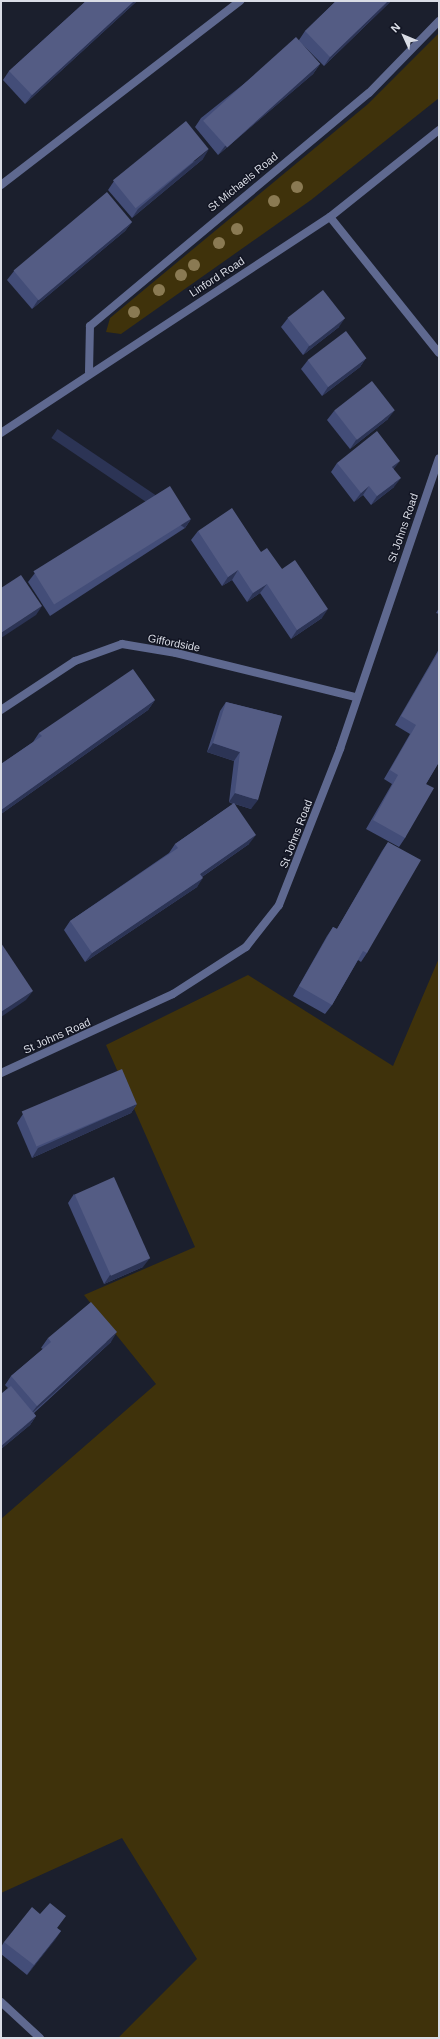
<!DOCTYPE html>
<html>
<head>
<meta charset="utf-8">
<style>
  body { margin:0 }
  #map { position:relative; width:440px; height:2039px; overflow:hidden; background:#1b1f2d; font-family:Helvetica,sans-serif }
  div>[style] { position:absolute }
  [style*='--x'] { left:calc(var(--x)*1px); top:calc(var(--y)*1px); width:calc(var(--w)*1px); rotate:calc(var(--a)*1deg) }
  .green>* { inset:0; background:#3f320b }
  .service>* { height:8px; margin:-4px; padding:0 4px; transform-origin:4px; border-radius:4px; background:#5f6990 }
  .minor>* { height:8px; margin:-4px; padding:0 4px; transform-origin:4px; border-radius:4px; background:#5f6990 }
  .tertiary>* { height:8px; margin:-4px; padding:0 4px; transform-origin:4px; border-radius:4px; background:#5f6990 }
  .trees>* { width:12px; height:12px; margin:-6px; border-radius:50%; background:#8a7a53 }
  .wall>* { inset:0; background:#434d78 }
  .shaded-wall>* { inset:0; background:#2c3455; transform-origin:0 0 }
  .building>* { inset:0; background:#545c84; transform-origin:0 0 }
  span { translate:-50% -50%; white-space:nowrap; text-align:center; line-height:1.15; -webkit-text-stroke:3px #121523; paint-order:stroke }
  .street-label { font-size:11px; color:#dadde6 }
  .frame { position:absolute; inset:0; border:2px solid #dadde6; pointer-events:none }
  .north { position:absolute; left:384px; top:16px; width:40px; height:40px; -webkit-text-stroke:3px #121523; paint-order:stroke; rotate:314deg; font-size:11px; font-weight:700; line-height:16px; text-align:center; color:#dadde6 }
  .north::after { content:''; display:block; margin:auto; width:14px; height:18px; background:#dadde6; clip-path:polygon(50% 0,100% 100%,50% 72%,0 100%) }
</style>
</head>
<body>
<div id="map">
  <div class="green">
    <i style="clip-path:polygon(439px 33px,439px 98px,311px 200px,121px 334px,106px 332px,110px 318px,368px 104px)"></i>
    <i style="clip-path:polygon(439px 958px,439px 2038px,118px 2038px,197px 1959px,122px 1838px,1px 1893px,1px 1519px,156px 1384px,84px 1295px,195px 1247px,106px 1045px,248px 975px,393px 1066px)"></i>
  </div>
  <div class="service">
    <i style="--x:1;--y:185;--w:302;--a:-37.6"></i>
  </div>
  <div class="minor">
    <i style="--x:330;--y:217;--w:174;--a:51.3"></i>
    <i style="--x:89;--y:372;--w:46;--a:-88.8"></i>
    <i style="--x:90;--y:326;--w:363;--a:-39.9"></i>
    <i style="--x:369;--y:93;--w:100;--a:-45.8"></i>
    <i style="--x:1;--y:433;--w:394;--a:-33.3"></i>
    <i style="--x:330;--y:217;--w:139;--a:-38.6"></i>
    <i style="--x:1;--y:710;--w:89;--a:-33.5"></i>
    <i style="--x:75;--y:661;--w:50;--a:-19.9"></i>
    <i style="--x:122;--y:644;--w:55;--a:9.5"></i>
    <i style="--x:176;--y:653;--w:184;--a:13.8"></i>
    <i style="--x:1;--y:1073;--w:189;--a:-24.7"></i>
    <i style="--x:173;--y:994;--w:87;--a:-32.8"></i>
    <i style="--x:246;--y:947;--w:53;--a:-51.8"></i>
    <i style="--x:279;--y:905;--w:168;--a:-68.6"></i>
    <i style="--x:340;--y:749;--w:307;--a:-71.2"></i>
  </div>
  <div class="tertiary">
    <i style="--x:1;--y:2002;--w:53;--a:42.7"></i>
  </div>
  <div class="trees">
    <i style="left:297px;top:187px"></i>
    <i style="left:274px;top:201px"></i>
    <i style="left:237px;top:229px"></i>
    <i style="left:219px;top:243px"></i>
    <i style="left:194px;top:265px"></i>
    <i style="left:181px;top:275px"></i>
    <i style="left:159px;top:290px"></i>
    <i style="left:134px;top:312px"></i>
  </div>
  <div class="wall">
    <i style="clip-path:polygon(86px 1px,137px 1px,25px 104px,3px 80px,9px 71px)"></i>
    <i style="clip-path:polygon(336px 1px,391px 1px,324px 66px,301px 43px,320px 64px,313px 74px,218px 155px,195px 127px,201px 118px,299px 40px,305px 31px)"></i>
    <i style="clip-path:polygon(203px 159px,132px 218px,108px 190px,114px 181px)"></i>
    <i style="clip-path:polygon(132px 222px,125px 231px,32px 309px,7px 280px,14px 271px)"></i>
    <i style="clip-path:polygon(288px 318px,339px 327px,303px 355px,281px 327px)"></i>
    <i style="clip-path:polygon(366px 358px,360px 367px,322px 396px,301px 369px,308px 360px)"></i>
    <i style="clip-path:polygon(334px 411px,388px 419px,350px 449px,327px 420px)"></i>
    <i style="clip-path:polygon(337px 463px,394px 469px,394px 487px,371px 505px,363px 495px,354px 502px,331px 472px)"></i>
    <i style="clip-path:polygon(191px 519px,185px 528px,50px 616px,28px 582px,35px 573px)"></i>
    <i style="clip-path:polygon(198px 531px,261px 552px,282px 569px,322px 618px,291px 639px,260px 593px,247px 602px,232px 580px,222px 586px,191px 540px)"></i>
    <i style="clip-path:polygon(439px 608px,439px 614px,436px 613px)"></i>
    <i style="clip-path:polygon(439px 649px,439px 762px,426px 784px,405px 838px,399px 847px,366px 829px,392px 784px,384px 779px,410px 734px,395px 725px)"></i>
    <i style="clip-path:polygon(155px 700px,148px 710px,1px 814px,1px 764px,33px 742px,39px 733px)"></i>
    <i style="clip-path:polygon(226px 702px,282px 716px,251px 809px,235px 804px,249px 844px,202px 877px,197px 887px,85px 962px,64px 930px,70px 921px,169px 853px,175px 844px,233px 804px,229px 802px,234px 761px,207px 752px,220px 711px)"></i>
    <i style="clip-path:polygon(388px 842px,367px 953px,361px 962px,358px 960px,332px 1005px,325px 1014px,293px 996px,327px 936px,333px 927px,337px 929px,382px 851px)"></i>
    <i style="clip-path:polygon(137px 1104px,131px 1113px,32px 1158px,17px 1123px,23px 1114px)"></i>
    <i style="clip-path:polygon(74px 1194px,143px 1267px,104px 1284px,68px 1203px)"></i>
    <i style="clip-path:polygon(48px 1338px,111px 1342px,34px 1413px,36px 1416px,30px 1425px,1px 1449px,1px 1394px,8px 1388px,5px 1385px,11px 1376px,43px 1349px,41px 1348px)"></i>
    <i style="clip-path:polygon(57px 1928px,61px 1931px,27px 1975px,1px 1954px,1px 1947px,4px 1942px)"></i>
  </div>
  <div class="shaded-wall">
    <i style="clip-path:polygon(134px 1px,137px 1px,25px 104px,32px 95px)"></i>
    <i style="clip-path:polygon(388px 1px,391px 1px,324px 66px,330px 57px)"></i>
    <i style="clip-path:polygon(320px 64px,313px 74px,218px 155px,225px 146px)"></i>
    <i style="clip-path:polygon(209px 149px,203px 159px,132px 218px,138px 209px)"></i>
    <i style="clip-path:polygon(132px 222px,125px 231px,32px 309px,38px 300px)"></i>
    <i style="clip-path:polygon(345px 318px,339px 327px,303px 355px,309px 346px)"></i>
    <i style="clip-path:polygon(366px 358px,360px 367px,322px 396px,328px 387px)"></i>
    <i style="clip-path:polygon(395px 410px,388px 419px,350px 449px,356px 440px)"></i>
    <i style="clip-path:polygon(400px 461px,393px 470px,392px 467px)"></i>
    <i style="clip-path:polygon(401px 478px,394px 487px,371px 505px,377px 496px)"></i>
    <i style="clip-path:polygon(369px 486px,363px 495px,354px 502px,361px 493px)"></i>
    <i style="left:191px;top:519px;width:11px;height:161px;rotate:124deg"></i>
    <i style="clip-path:polygon(238px 570px,232px 580px,222px 586px,228px 577px)"></i>
    <i style="clip-path:polygon(267px 584px,260px 593px,247px 602px,253px 593px)"></i>
    <i style="clip-path:polygon(42px 606px,36px 615px,1px 638px,1px 633px)"></i>
    <i style="clip-path:polygon(328px 609px,322px 618px,291px 639px,297px 630px)"></i>
    <i style="clip-path:polygon(155px 700px,148px 710px,1px 814px,1px 810px)"></i>
    <i style="clip-path:polygon(213px 743px,240px 752px,234px 761px,207px 752px)"></i>
    <i style="clip-path:polygon(235px 793px,258px 800px,251px 809px,229px 802px)"></i>
    <i style="clip-path:polygon(256px 835px,249px 844px,193px 883px,200px 874px)"></i>
    <i style="clip-path:polygon(203px 878px,197px 887px,85px 962px,92px 953px)"></i>
    <i style="clip-path:polygon(33px 991px,26px 1000px,1px 1017px,1px 1012px)"></i>
    <i style="clip-path:polygon(137px 1104px,131px 1113px,32px 1158px,38px 1148px)"></i>
    <i style="clip-path:polygon(150px 1258px,143px 1267px,104px 1284px,110px 1275px)"></i>
    <i style="clip-path:polygon(117px 1332px,111px 1342px,30px 1415px,37px 1406px)"></i>
    <i style="clip-path:polygon(36px 1416px,30px 1425px,1px 1449px,1px 1446px)"></i>
    <i style="clip-path:polygon(61px 1931px,55px 1940px,27px 1975px,34px 1965px)"></i>
  </div>
  <div class="building">
    <i style="clip-path:polygon(86px 1px,134px 1px,32px 95px,9px 71px)"></i>
    <i style="clip-path:polygon(336px 1px,388px 1px,330px 57px,305px 31px)"></i>
    <i style="left:296px;top:37px;width:36px;height:125px;rotate:48deg"></i>
    <i style="left:186px;top:121px;width:36px;height:94px;rotate:51deg"></i>
    <i style="left:107px;top:192px;width:39px;height:122px;rotate:50deg"></i>
    <i style="left:323px;top:290px;width:36px;height:45px;rotate:52deg"></i>
    <i style="left:346px;top:331px;width:34px;height:48px;rotate:53deg"></i>
    <i style="left:372px;top:381px;width:37px;height:48px;rotate:52deg"></i>
    <i style="clip-path:polygon(377px 431px,400px 461px,392px 467px,401px 478px,377px 496px,369px 486px,361px 493px,337px 463px)"></i>
    <i style="left:170px;top:486px;width:39px;height:161px;rotate:58deg"></i>
    <i style="clip-path:polygon(232px 508px,261px 552px,267px 548px,282px 569px,295px 560px,328px 609px,297px 630px,267px 584px,253px 593px,238px 570px,228px 577px,198px 531px)"></i>
    <i style="clip-path:polygon(21px 575px,42px 606px,1px 633px,1px 588px)"></i>
    <i style="clip-path:polygon(439px 651px,439px 762px,426px 784px,434px 788px,405px 838px,373px 820px,398px 775px,390px 770px,416px 725px,401px 716px)"></i>
    <i style="clip-path:polygon(133px 669px,155px 700px,1px 810px,1px 764px,42px 736px,39px 733px)"></i>
    <i style="clip-path:polygon(226px 702px,282px 716px,258px 800px,235px 793px,240px 752px,213px 743px)"></i>
    <i style="clip-path:polygon(234px 803px,256px 835px,200px 874px,203px 878px,92px 953px,70px 921px,178px 848px,175px 844px)"></i>
    <i style="clip-path:polygon(388px 842px,421px 860px,367px 953px,363px 951px,332px 1005px,299px 986px,333px 927px,337px 929px)"></i>
    <i style="clip-path:polygon(1px 943px,33px 991px,1px 1012px)"></i>
    <i style="left:122px;top:1069px;width:38px;height:109px;rotate:67deg"></i>
    <i style="left:114px;top:1177px;width:89px;height:43px;rotate:66deg"></i>
    <i style="clip-path:polygon(91px 1302px,117px 1332px,37px 1406px,11px 1376px,51px 1342px,48px 1338px)"></i>
    <i style="clip-path:polygon(11px 1386px,36px 1416px,1px 1446px,1px 1394px)"></i>
    <i style="clip-path:polygon(50px 1903px,66px 1916px,57px 1928px,61px 1931px,34px 1965px,4px 1942px,32px 1907px,40px 1914px)"></i>
  </div>
  <div class="street-label">
    <span style="left:243px;top:182px;rotate:-39deg">St Michaels Road</span>
    <span style="left:217px;top:277px;rotate:-33deg">Linford Road</span>
    <span style="left:403px;top:528px;rotate:-71deg">St Johns Road</span>
    <span style="left:174px;top:643px;rotate:11deg">Giffordside</span>
    <span style="left:296px;top:834px;rotate:-69deg">St Johns Road</span>
    <span style="left:57px;top:1036px;rotate:-24deg">St Johns Road</span>
  </div>
  <div class="frame"></div>
  <div class="north">N</div>
</div>
</body>
</html>
